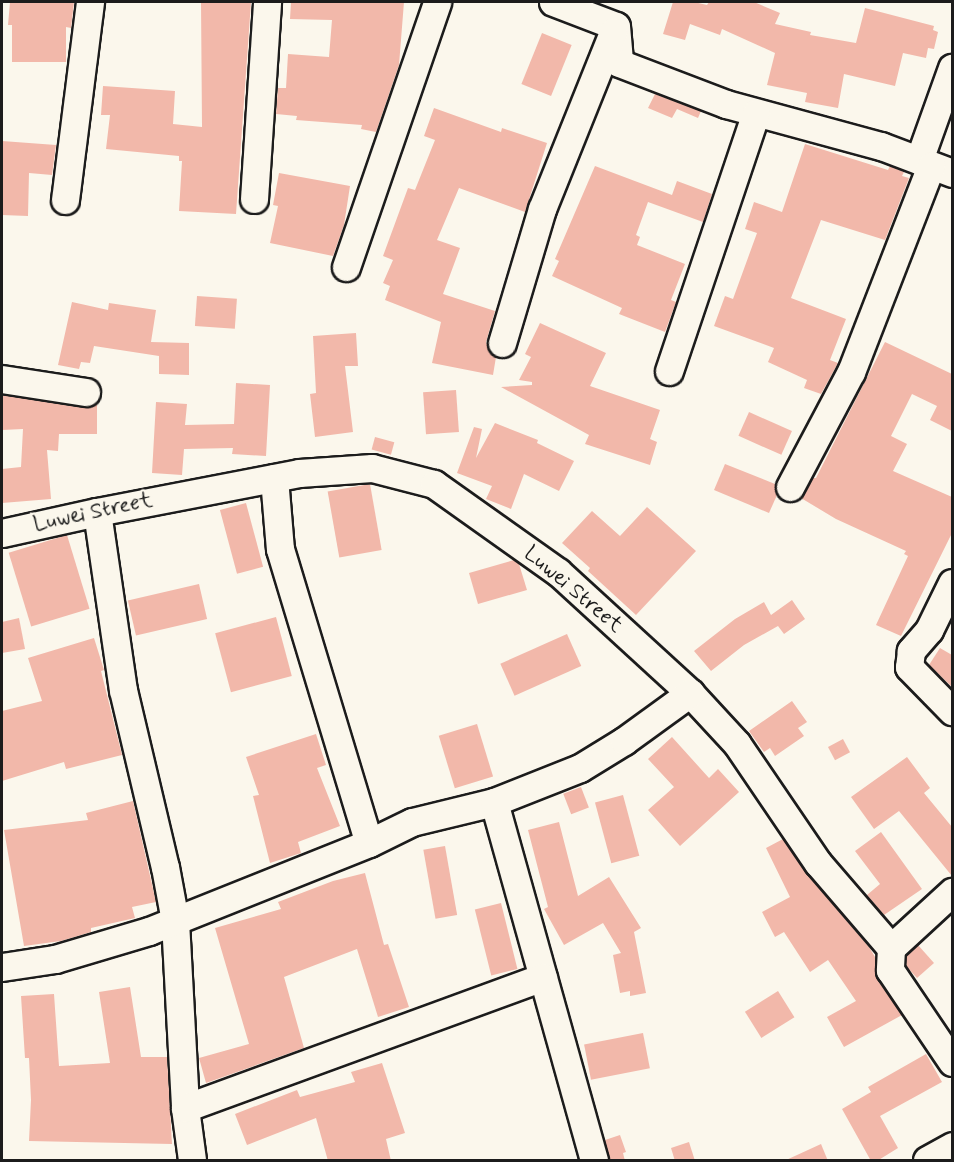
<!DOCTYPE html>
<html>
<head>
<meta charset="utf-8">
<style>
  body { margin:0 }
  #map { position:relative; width:954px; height:1162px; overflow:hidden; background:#fbf7ec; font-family:Mynerve,sans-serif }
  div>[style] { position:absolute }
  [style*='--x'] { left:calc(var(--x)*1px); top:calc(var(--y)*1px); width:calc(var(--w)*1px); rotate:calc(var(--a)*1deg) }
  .building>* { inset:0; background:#f2b8aa; transform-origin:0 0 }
  .roads { filter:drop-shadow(2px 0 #1c1c1c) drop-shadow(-2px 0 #1c1c1c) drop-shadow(0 2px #1c1c1c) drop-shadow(0 -2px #1c1c1c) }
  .minor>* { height:27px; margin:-13.5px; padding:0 13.5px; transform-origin:13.5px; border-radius:13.5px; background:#fbf7ec }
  span { translate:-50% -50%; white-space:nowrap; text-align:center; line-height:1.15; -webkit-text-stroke:4.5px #fbf7ec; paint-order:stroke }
  .street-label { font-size:22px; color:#1c1c1c }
  .frame { position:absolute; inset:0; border:3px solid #1c1c1c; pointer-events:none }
</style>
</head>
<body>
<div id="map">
  <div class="building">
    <i style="clip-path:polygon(10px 2px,74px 2px,71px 28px,66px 27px,66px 62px,12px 62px,12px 25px,8px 25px)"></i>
    <i style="clip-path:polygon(201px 2px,251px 2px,236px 214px,179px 211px,182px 161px,179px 161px,179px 156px,106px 149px,110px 115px,101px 115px,103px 86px,175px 91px,173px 124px,202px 127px)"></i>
    <i style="clip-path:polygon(291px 2px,404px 2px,399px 65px,376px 132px,361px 129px,362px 125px,296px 120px,297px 116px,276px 114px,278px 88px,286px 88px,288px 54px,329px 57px,332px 20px,290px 19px)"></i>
    <i style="clip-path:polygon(673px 2px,694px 2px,707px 5px,709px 2px,754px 2px,780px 13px,775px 24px,811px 32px,810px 35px,856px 43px,865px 8px,934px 26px,933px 30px,938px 32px,934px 49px,928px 48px,926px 58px,903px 53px,895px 86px,844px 74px,838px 108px,805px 102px,807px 93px,767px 85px,775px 53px,722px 29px,720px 35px,690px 24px,685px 40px,663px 34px)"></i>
    <i style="left:542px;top:33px;width:32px;height:55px;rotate:22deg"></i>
    <i style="clip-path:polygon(655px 94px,701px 111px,698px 118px,677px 109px,672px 118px,648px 108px)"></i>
    <i style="clip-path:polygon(434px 108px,501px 132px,502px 128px,547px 143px,525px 212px,459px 188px,437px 240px,460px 248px,443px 294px,495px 311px,486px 342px,490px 353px,496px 357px,493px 375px,432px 363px,441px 322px,385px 300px,390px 286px,383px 283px,393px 260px,383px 256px,408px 188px,415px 190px,435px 140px,424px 136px)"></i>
    <i style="clip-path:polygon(2px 141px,56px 145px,52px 175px,29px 173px,28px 216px,2px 215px)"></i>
    <i style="clip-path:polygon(805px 144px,888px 170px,890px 166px,904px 172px,902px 176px,909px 178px,885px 240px,821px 220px,791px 298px,846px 319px,830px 360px,838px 363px,821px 394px,804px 388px,807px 380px,768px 362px,774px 348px,714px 326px,725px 296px,733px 299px,757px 233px,745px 229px,754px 202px,782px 212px)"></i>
    <i style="clip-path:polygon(595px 166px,672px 195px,677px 181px,712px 194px,703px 222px,648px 202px,636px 235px,640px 237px,637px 245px,685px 264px,671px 300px,676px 302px,665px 332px,619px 314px,622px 308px,552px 276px,559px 261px,555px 259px)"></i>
    <i style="clip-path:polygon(279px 173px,350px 186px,344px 225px,333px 256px,270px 243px,278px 206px,273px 205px)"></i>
    <i style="left:197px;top:296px;width:40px;height:30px;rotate:4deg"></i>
    <i style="clip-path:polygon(72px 302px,108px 310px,109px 303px,156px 310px,151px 342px,189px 343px,189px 375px,159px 374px,159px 356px,94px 346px,90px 363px,81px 362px,79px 369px,58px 365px)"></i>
    <i style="clip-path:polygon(540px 323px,606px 353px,590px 386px,660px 410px,650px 439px,657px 442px,650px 465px,585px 444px,589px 435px,501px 387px,532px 385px,532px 382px,519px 380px,531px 357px,525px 354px)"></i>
    <i style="clip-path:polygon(356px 333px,358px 366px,345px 366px,353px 432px,315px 437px,310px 394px,316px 393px,313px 336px)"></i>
    <i style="clip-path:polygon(885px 342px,952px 374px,952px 431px,930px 420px,937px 406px,912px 394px,891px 436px,907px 444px,893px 471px,952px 497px,952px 533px,901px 636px,876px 625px,908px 556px,904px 554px,906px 551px,836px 519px,801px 498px,813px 478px,816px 478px)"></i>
    <i style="clip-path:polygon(236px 383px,270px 385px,266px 456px,232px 454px,233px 448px,184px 449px,182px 475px,152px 473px,156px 402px,187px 404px,185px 425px,234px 424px)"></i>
    <i style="left:456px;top:390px;width:42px;height:33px;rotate:86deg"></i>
    <i style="clip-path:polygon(2px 395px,84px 408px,97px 403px,97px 434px,59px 434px,58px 451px,47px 450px,51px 499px,2px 503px,2px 469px,21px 467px,23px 429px,2px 430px)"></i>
    <i style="left:749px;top:412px;width:47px;height:26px;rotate:24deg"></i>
    <i style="clip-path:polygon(495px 423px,538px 440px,537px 443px,574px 461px,559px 491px,524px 474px,511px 509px,486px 499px,492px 486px,457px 473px,474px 427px,482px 429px,476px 458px)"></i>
    <i style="left:375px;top:437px;width:20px;height:13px;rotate:15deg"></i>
    <i style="clip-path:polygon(725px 464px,775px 484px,777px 495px,769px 513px,714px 490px)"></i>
    <i style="left:370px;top:484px;width:67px;height:43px;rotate:80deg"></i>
    <i style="left:246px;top:503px;width:66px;height:27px;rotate:75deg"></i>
    <i style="clip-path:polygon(647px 507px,696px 551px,636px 615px,588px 571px,590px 568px,562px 543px,592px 511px,620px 536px)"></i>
    <i style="left:67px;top:535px;width:77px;height:61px;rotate:73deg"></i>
    <i style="clip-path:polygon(514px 560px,519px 564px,527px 590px,478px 604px,469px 573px)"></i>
    <i style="left:199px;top:584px;width:36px;height:73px;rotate:77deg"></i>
    <i style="clip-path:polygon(792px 600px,805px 619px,784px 634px,778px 626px,744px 645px,711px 671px,694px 651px,735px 619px,764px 602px,771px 615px)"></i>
    <i style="left:276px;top:617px;width:61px;height:63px;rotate:75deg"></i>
    <i style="clip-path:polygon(19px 618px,25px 649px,2px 653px,2px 622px)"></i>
    <i style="left:567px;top:634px;width:35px;height:73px;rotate:66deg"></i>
    <i style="clip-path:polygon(94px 638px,104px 670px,101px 671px,122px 755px,66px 769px,64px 762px,2px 781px,2px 711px,42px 701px,28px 658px)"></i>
    <i style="clip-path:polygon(940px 648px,952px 655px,952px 687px,929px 665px)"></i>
    <i style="clip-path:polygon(792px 701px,807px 722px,798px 728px,804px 736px,775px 756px,770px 748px,764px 752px,749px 731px)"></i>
    <i style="left:477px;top:724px;width:55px;height:40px;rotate:73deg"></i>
    <i style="clip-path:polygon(316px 734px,326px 765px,317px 768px,340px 826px,298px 842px,301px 853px,270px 863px,253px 796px,259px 795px,246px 757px)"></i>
    <i style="clip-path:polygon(672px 737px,709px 778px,718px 769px,739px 792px,680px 846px,648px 810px,674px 787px,648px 759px)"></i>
    <i style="left:843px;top:739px;width:15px;height:17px;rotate:62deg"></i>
    <i style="clip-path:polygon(907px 757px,930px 788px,924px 793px,952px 827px,952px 876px,899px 811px,874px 829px,851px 797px)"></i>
    <i style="left:581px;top:787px;width:22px;height:19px;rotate:69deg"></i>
    <i style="left:623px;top:795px;width:63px;height:29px;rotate:75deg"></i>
    <i style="clip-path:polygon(133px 801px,156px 902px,132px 907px,135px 918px,91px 928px,91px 932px,61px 941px,24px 946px,4px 830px,88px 820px,86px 813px)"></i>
    <i style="clip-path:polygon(559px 822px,578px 896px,609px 877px,641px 928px,634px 932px,646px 993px,630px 996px,630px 991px,620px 993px,613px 955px,621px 953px,603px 923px,564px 945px,544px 909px,548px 907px,528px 830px)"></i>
    <i style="clip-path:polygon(881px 832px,922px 889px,884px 915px,867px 895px,880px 884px,855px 851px)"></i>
    <i style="clip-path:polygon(783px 839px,806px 873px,869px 947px,875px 957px,877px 979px,902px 1015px,844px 1047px,827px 1017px,856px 1001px,828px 960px,810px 972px,784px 932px,775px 937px,762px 912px,790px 897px,766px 848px)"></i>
    <i style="left:445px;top:846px;width:70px;height:22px;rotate:80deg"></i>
    <i style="clip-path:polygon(365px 873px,384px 945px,388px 944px,409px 1007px,378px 1017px,357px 949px,284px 977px,304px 1048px,206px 1083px,199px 1058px,249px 1044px,215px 928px,281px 909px,278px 902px,333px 881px)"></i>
    <i style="left:501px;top:903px;width:68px;height:27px;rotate:76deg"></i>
    <i style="clip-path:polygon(918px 945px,934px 963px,917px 978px,906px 966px,906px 955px)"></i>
    <i style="clip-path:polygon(130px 987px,141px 1057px,167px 1057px,172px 1144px,29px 1141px,31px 1100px,29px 1058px,25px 1058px,21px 996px,54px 994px,59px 1066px,110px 1063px,99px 992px)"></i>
    <i style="left:778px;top:991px;width:31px;height:39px;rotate:58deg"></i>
    <i style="left:643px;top:1033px;width:36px;height:60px;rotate:79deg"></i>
    <i style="clip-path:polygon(926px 1054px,942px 1082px,880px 1116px,898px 1148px,877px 1161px,871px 1161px,842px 1109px,871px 1092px,868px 1087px)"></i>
    <i style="clip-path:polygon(382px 1063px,405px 1133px,386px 1139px,391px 1161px,328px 1161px,316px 1118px,247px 1145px,235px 1114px,297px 1090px,300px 1097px,355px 1082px,351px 1072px)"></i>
    <i style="clip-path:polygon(620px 1135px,626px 1152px,623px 1153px,625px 1161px,609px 1161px,605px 1140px)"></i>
    <i style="clip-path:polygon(689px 1142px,695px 1161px,675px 1161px,671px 1148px)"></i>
    <i style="clip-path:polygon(821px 1144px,828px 1161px,784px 1161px)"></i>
  </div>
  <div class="roads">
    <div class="minor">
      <i style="--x:553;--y:2;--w:67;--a:20.9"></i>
      <i style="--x:616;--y:26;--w:37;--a:85"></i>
      <i style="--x:619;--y:63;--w:115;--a:21"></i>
      <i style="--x:726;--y:104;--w:161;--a:15.2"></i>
      <i style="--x:881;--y:146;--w:76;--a:20.8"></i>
      <i style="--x:919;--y:160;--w:98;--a:-70.3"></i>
      <i style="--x:254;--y:199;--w:197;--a:-86.2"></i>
      <i style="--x:65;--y:200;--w:200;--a:-82.8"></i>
      <i style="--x:346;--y:267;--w:280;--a:-71"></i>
      <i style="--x:502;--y:343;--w:140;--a:-73.4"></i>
      <i style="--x:542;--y:209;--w:191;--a:-68.1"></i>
      <i style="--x:669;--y:371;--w:272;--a:-71.4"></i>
      <i style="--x:2;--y:379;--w:85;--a:8.8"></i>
      <i style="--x:274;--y:478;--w:71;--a:85.2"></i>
      <i style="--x:280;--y:549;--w:307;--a:73.2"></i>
      <i style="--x:790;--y:487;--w:130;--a:-62.1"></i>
      <i style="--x:851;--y:372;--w:221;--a:-68.8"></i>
      <i style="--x:97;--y:512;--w:180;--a:81.7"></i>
      <i style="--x:123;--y:690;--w:182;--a:76.7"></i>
      <i style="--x:165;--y:867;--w:55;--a:79.5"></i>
      <i style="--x:175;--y:921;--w:187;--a:86.9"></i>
      <i style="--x:185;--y:1108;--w:52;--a:82.3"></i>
      <i style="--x:2;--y:533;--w:97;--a:-12.5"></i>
      <i style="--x:97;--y:512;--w:206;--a:-10.9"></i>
      <i style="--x:299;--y:473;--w:73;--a:-3.9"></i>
      <i style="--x:372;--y:468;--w:64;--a:14.5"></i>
      <i style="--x:434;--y:484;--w:152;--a:35.4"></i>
      <i style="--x:558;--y:572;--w:179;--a:42.5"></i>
      <i style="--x:690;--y:693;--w:69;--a:47.3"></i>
      <i style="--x:737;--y:744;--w:144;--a:55.8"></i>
      <i style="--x:818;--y:863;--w:112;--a:49.3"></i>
      <i style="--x:891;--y:948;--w:22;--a:93"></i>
      <i style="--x:890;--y:970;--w:111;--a:56"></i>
      <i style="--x:952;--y:583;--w:52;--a:116.1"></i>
      <i style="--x:929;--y:630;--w:28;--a:131"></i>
      <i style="--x:911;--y:651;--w:16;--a:97"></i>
      <i style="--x:909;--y:667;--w:62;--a:45.7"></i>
      <i style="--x:494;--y:802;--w:372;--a:74.4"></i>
      <i style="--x:891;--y:948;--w:83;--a:-42.6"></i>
      <i style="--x:2;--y:967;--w:54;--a:-8.6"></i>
      <i style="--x:55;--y:959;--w:98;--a:-16.6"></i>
      <i style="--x:149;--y:931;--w:237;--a:-21.8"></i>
      <i style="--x:369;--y:843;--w:48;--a:-26"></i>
      <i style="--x:412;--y:822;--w:84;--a:-13.7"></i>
      <i style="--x:494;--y:802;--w:92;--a:-21.6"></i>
      <i style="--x:580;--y:768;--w:52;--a:-31.5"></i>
      <i style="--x:624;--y:741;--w:82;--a:-36"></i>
      <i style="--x:185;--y:1108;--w:381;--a:-20.1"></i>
      <i style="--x:927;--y:1160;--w:29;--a:-29"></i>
    </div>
  </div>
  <div class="street-label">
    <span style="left:93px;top:513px;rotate:-12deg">Luwei Street</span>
    <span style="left:573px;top:590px;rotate:40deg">Luwei Street</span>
  </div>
  <div class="frame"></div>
</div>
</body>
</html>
